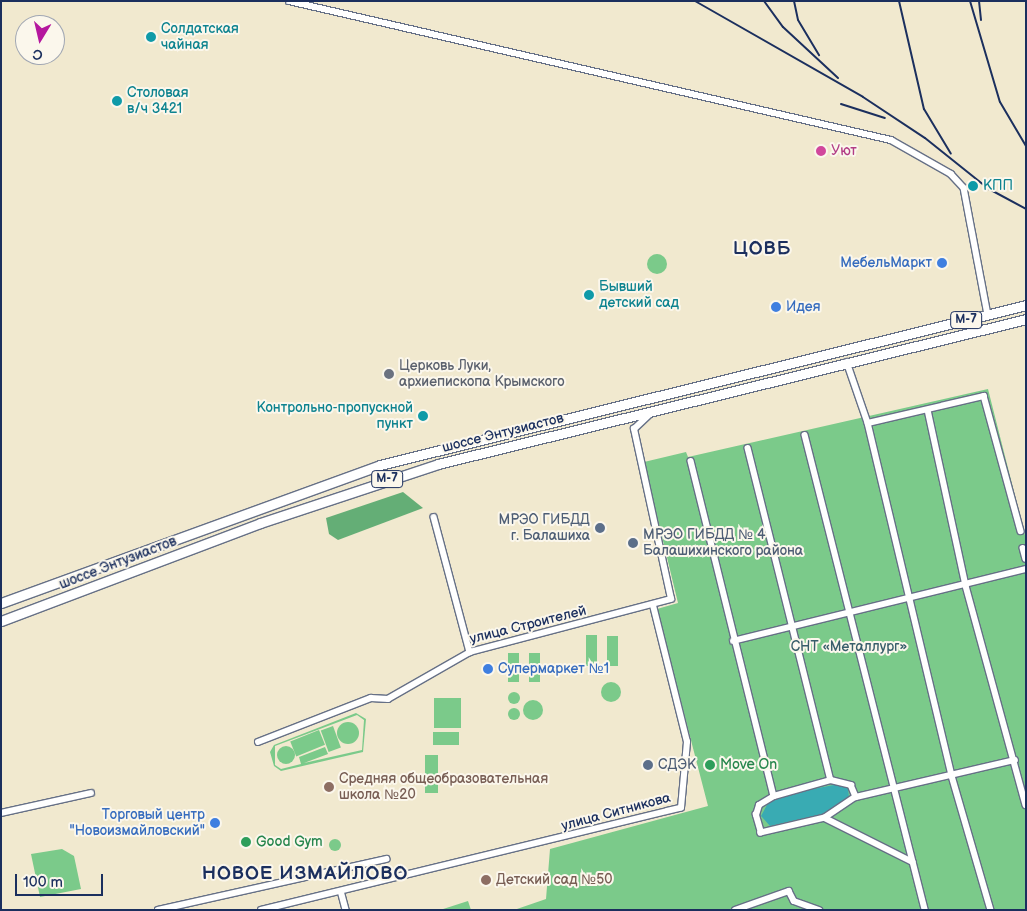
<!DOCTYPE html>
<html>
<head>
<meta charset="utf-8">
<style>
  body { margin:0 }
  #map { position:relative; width:1027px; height:911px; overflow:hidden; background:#f1e9cf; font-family:"Balsamiq Sans",sans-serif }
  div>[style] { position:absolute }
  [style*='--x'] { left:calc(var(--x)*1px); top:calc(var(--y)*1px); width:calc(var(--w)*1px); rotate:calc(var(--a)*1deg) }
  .green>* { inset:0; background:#7bca8a; transform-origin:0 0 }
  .round { border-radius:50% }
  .forest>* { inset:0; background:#64ae76 }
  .water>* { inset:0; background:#39abb3 }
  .roads { filter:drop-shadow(1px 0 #667086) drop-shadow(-1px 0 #667086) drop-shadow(0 1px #667086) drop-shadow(0 -1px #667086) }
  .minor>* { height:5.5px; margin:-2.75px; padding:0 2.75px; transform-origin:2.75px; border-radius:2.75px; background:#fff }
  .highway>* { height:9px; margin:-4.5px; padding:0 4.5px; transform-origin:4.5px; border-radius:4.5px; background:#fff }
  .rail>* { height:2px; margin:-1px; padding:0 1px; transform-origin:1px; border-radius:1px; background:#1b2f5e }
  .dots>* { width:14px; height:14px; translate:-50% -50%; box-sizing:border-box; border:2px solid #fbf7ec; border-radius:50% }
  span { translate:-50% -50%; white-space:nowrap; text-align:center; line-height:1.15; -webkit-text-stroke:4px #fbf7ec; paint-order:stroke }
  .shield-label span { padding:1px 4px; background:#fbf7ec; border:1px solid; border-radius:4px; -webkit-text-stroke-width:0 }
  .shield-label { font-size:12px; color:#1b2f5e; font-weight:700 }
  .culture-label { font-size:14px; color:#0d838f }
  .left { translate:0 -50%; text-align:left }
  .right { translate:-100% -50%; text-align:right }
  .hotel-label { font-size:14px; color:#b23c85 }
  .shop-label { font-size:14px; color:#366cbe }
  .worship-label { font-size:14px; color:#5b616d }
  .street-label { font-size:14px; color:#1b2f5e }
  .service-label { font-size:14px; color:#4e5e75 }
  .park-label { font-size:14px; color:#385e6b }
  .leisure-label { font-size:14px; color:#27864d }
  .education-label { font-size:14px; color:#785e54 }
  .district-label { font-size:19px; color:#1b2f5e; font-weight:700; letter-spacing:1px }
  .frame { position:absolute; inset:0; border:2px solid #1b2f5e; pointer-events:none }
  .north { position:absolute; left:15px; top:15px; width:50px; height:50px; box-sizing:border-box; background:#fbf7ec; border:1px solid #a1a7b3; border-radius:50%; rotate:189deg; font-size:14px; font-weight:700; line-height:20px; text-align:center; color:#1b2f5e }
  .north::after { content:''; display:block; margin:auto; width:18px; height:22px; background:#b5179e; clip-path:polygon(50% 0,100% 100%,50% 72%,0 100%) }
  .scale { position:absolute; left:15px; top:874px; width:88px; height:22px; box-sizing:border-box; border:2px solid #1b2f5e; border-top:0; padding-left:6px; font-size:15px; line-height:18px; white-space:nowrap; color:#1b2f5e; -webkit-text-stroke:4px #fbf7ec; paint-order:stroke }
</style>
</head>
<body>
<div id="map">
  <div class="green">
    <i class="round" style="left:647px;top:254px;width:20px;height:20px"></i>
    <i style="clip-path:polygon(988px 389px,1026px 539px,1026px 910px,514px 910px,546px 899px,550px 849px,708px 806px,657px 609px,678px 603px,644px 462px,686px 452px,688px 457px)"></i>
    <i style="left:586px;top:635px;width:11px;height:31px"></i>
    <i style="left:607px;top:636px;width:11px;height:30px"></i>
    <i style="left:508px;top:653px;width:11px;height:29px"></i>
    <i style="left:529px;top:653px;width:11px;height:29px"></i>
    <i class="round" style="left:601px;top:682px;width:20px;height:20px"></i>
    <i class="round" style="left:508px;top:692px;width:12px;height:12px"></i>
    <i style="left:434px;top:698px;width:27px;height:30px"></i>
    <i class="round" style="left:523px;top:700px;width:20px;height:20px"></i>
    <i class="round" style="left:508px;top:708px;width:12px;height:12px"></i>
    <i style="clip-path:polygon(evenodd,356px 713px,366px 719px,363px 752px,281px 771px,274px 766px,270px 752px,274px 745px,356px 713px,357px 715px,364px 720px,362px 750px,304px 763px,328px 754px,325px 747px,299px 757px,301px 764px,281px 769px,275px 765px,275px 746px,357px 715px)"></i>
    <i class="round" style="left:337px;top:722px;width:22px;height:22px"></i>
    <i style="left:333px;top:726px;width:23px;height:13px;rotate:70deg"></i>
    <i style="left:319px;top:730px;width:16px;height:31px;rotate:68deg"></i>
    <i style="left:433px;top:732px;width:26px;height:13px"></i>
    <i class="round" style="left:277px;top:746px;width:18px;height:18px"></i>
    <i style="left:425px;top:755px;width:13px;height:38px"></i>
    <i class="round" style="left:329px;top:839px;width:12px;height:12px"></i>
    <i style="clip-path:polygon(62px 849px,74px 856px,81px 889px,40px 897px,31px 854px)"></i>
    <i style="clip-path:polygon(468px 901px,471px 910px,440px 910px)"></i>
  </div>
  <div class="forest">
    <i style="clip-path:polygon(403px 492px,423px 508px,338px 540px,329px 534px,326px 518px)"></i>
  </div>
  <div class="water">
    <i style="clip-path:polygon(839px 784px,848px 787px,849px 799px,822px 814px,770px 826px,761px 816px,768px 803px,787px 794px)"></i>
  </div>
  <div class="roads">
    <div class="minor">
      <i style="--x:289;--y:1;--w:618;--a:13"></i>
      <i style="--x:891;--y:140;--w:69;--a:29.5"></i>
      <i style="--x:951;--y:174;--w:19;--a:47"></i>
      <i style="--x:964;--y:188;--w:129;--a:79.3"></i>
      <i style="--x:847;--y:362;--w:65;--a:71"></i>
      <i style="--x:868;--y:423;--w:363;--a:76.6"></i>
      <i style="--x:952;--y:776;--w:140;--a:73.8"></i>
      <i style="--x:928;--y:410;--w:180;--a:77.8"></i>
      <i style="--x:966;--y:586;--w:227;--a:74.7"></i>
      <i style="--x:868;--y:423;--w:119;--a:-13.1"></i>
      <i style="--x:984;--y:396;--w:140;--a:74.7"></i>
      <i style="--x:805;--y:435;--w:490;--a:75.8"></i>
      <i style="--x:748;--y:448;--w:342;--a:76"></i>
      <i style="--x:691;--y:461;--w:345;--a:76.1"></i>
      <i style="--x:434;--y:517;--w:140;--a:75.1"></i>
      <i style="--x:1023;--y:548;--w:11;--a:75"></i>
      <i style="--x:733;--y:641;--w:302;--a:-13.8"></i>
      <i style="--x:258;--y:742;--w:121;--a:-21.3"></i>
      <i style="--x:371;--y:698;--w:17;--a:3"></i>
      <i style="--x:388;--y:699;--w:95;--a:-29.8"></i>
      <i style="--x:470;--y:652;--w:208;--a:-14.8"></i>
      <i style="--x:671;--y:599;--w:174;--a:-102.3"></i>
      <i style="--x:634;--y:429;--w:23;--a:-43"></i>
      <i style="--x:856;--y:797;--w:37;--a:146"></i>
      <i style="--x:825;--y:818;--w:66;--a:166.8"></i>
      <i style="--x:761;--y:833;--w:19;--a:-106"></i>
      <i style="--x:756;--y:815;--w:10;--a:-73"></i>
      <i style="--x:759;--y:805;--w:17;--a:-31"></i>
      <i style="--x:774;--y:796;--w:59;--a:-15.7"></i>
      <i style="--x:831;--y:780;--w:21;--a:14"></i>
      <i style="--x:851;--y:785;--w:13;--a:67"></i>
      <i style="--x:856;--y:797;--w:163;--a:-13.1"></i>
      <i style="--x:1;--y:813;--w:92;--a:-12.5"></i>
      <i style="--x:825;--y:818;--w:98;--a:26.6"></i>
      <i style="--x:341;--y:891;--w:20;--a:75"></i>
      <i style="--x:158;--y:910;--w:234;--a:-12.6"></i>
      <i style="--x:261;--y:910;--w:432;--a:-13.7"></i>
      <i style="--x:681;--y:808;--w:66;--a:-84.8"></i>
      <i style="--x:687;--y:742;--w:140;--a:-104"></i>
      <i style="--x:735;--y:910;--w:57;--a:-19.4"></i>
      <i style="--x:789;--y:891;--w:11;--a:63"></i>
      <i style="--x:794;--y:901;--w:27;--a:20"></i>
    </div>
    <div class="highway">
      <i style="--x:1;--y:603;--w:403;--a:-20"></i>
      <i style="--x:380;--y:465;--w:666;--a:-13.91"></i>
      <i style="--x:1;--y:621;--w:277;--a:-20.7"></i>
      <i style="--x:260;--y:523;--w:188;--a:-18.3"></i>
      <i style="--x:438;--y:464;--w:606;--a:-13.85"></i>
    </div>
  </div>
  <div class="rail">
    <i style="--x:695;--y:1;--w:193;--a:29.7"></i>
    <i style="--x:863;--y:97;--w:74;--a:33.5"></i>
    <i style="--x:925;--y:138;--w:82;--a:38.6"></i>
    <i style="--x:989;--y:189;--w:42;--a:28.4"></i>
    <i style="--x:764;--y:1;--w:32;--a:54"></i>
    <i style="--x:783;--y:27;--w:75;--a:42.8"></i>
    <i style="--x:794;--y:1;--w:19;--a:78"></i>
    <i style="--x:798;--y:20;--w:41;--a:59"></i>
    <i style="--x:899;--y:1;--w:111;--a:77"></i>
    <i style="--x:924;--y:109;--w:52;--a:59"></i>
    <i style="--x:970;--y:1;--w:105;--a:73.5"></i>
    <i style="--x:1000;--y:102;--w:51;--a:59.4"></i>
    <i style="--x:979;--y:1;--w:19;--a:84"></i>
    <i style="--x:841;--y:104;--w:46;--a:17.7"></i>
  </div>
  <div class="dots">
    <i style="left:151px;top:37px;background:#0f9aa8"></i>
    <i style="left:117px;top:101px;background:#0f9aa8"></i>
    <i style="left:821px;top:151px;background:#d1479c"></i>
    <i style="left:973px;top:186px;background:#0f9aa8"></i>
    <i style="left:942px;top:263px;background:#3f7fe0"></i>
    <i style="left:589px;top:295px;background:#0f9aa8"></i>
    <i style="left:776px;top:307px;background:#3f7fe0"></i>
    <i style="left:389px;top:374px;background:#6b7280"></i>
    <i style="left:423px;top:416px;background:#0f9aa8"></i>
    <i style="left:600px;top:528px;background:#5c6f8a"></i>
    <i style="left:633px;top:543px;background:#5c6f8a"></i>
    <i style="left:488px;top:669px;background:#3f7fe0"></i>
    <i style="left:648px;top:765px;background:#5c6f8a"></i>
    <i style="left:710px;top:765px;background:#2e9e5b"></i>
    <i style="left:329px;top:787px;background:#8d6e63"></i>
    <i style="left:215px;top:823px;background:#3f7fe0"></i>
    <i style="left:246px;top:842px;background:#2e9e5b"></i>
    <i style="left:486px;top:880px;background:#8d6e63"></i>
  </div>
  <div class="shield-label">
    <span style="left:966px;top:320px">М-7</span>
    <span style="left:387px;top:479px">М-7</span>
  </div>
  <div class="culture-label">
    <span class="left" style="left:161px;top:37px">Солдатская<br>чайная</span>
    <span class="left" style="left:127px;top:101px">Столовая<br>в/ч 3421</span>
    <span class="left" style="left:983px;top:186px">КПП</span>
    <span class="left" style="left:599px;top:295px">Бывший<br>детский сад</span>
    <span class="right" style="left:413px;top:416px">Контрольно-пропускной<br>пункт</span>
  </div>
  <div class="hotel-label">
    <span class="left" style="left:831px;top:151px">Уют</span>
  </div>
  <div class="shop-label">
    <span class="right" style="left:932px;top:263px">МебельМаркт</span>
    <span class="left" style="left:786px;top:307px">Идея</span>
    <span class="left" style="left:498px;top:669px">Супермаркет №1</span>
    <span class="right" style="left:205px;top:823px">Торговый центр<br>"Новоизмайловский"</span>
  </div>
  <div class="worship-label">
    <span class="left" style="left:399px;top:374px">Церковь Луки,<br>архиепископа Крымского</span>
  </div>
  <div class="street-label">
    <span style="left:503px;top:433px;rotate:-14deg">шоссе Энтузиастов</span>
    <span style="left:118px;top:563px;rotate:-21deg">шоссе Энтузиастов</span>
    <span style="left:528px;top:625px;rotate:-14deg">улица Строителей</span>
    <span style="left:616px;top:812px;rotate:-15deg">улица Ситникова</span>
  </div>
  <div class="service-label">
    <span class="right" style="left:590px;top:528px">МРЭО ГИБДД<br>г. Балашиха</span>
    <span class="left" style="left:643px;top:543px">МРЭО ГИБДД № 4<br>Балашихинского района</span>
    <span class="left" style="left:658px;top:765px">СДЭК</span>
  </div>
  <div class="park-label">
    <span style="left:849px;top:647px">СНТ «Металлург»</span>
  </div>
  <div class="leisure-label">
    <span class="left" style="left:720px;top:765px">Move On</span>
    <span class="left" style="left:256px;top:842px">Good Gym</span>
  </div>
  <div class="education-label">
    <span class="left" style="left:339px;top:787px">Средняя общеобразовательная<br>школа №20</span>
    <span class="left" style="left:496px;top:880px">Детский сад №50</span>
  </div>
  <div class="district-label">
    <span style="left:762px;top:249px">ЦОВБ</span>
    <span style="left:305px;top:874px">НОВОЕ ИЗМАЙЛОВО</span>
  </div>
  <div class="frame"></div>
  <div class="north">С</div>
  <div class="scale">100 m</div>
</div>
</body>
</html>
